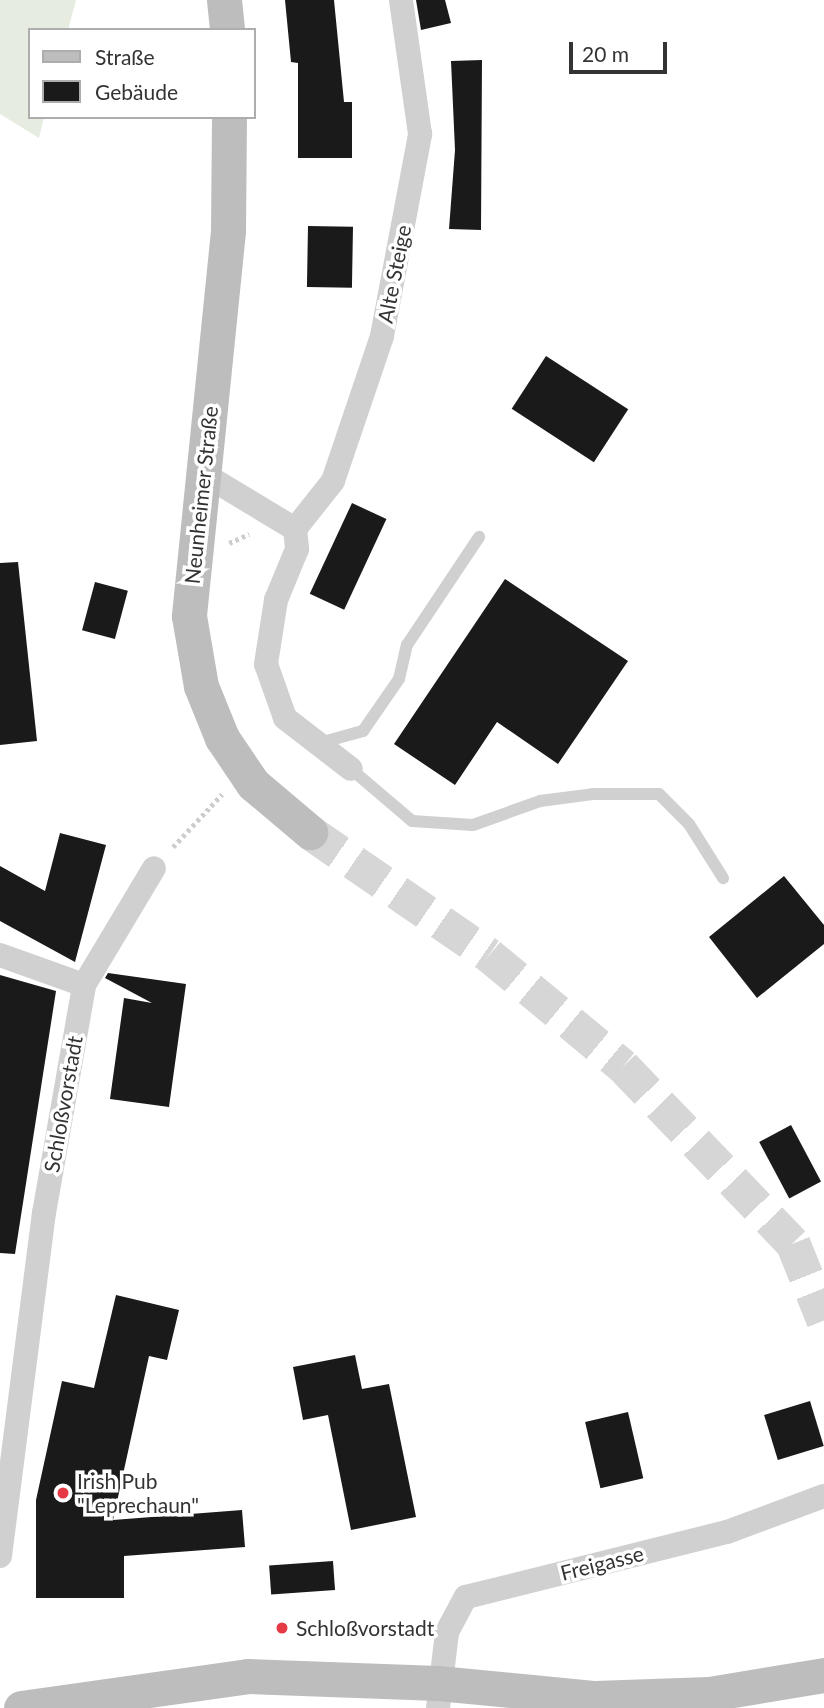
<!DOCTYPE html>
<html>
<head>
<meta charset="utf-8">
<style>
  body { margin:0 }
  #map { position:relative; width:824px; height:1708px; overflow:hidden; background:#fff; font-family:Lato,sans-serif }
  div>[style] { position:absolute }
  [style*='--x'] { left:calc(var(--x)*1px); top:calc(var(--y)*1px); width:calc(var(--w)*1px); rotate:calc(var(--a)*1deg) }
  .green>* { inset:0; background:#e6ecdf }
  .building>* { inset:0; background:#1a1a1a; transform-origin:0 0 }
  .secondary-tunnel>* { height:35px; margin-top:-17.5px; transform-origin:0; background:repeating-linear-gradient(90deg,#d6d6d6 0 35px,transparent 0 53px) }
  .path>* { height:4.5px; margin-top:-2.25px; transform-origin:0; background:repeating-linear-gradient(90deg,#cdcdcd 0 3.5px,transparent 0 7px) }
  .lane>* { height:12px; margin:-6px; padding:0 6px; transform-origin:6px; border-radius:6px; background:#d0d0d0 }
  .street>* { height:24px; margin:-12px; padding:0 12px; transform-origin:12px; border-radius:12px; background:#d0d0d0 }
  .secondary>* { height:35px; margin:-17.5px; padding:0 17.5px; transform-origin:17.5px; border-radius:17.5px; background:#bdbdbd }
  .dots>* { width:19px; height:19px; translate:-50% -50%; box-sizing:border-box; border:4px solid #fff; border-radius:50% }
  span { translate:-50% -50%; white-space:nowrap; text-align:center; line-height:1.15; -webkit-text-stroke:7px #fff; paint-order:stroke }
  .street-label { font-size:21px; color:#333 }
  .poi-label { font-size:21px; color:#333 }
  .left { translate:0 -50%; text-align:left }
  .legend { position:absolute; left:28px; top:28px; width:228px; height:91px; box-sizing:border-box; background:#fff; border:2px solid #adadad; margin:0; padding:9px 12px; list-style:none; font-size:21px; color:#333 }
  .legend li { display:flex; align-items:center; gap:14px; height:35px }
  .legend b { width:35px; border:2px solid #adadad }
  .scale { position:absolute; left:569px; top:42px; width:98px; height:32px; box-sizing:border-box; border:4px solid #333; border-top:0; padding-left:9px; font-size:21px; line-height:24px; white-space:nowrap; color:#333; -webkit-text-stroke:5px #fff; paint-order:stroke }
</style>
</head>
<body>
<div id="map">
  <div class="green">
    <i style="clip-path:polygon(0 0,76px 0,68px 30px,30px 30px,30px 117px,44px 117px,39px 138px,0 114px)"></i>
  </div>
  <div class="building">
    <i style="clip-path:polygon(285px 0,334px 0,344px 102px,352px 102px,352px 158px,298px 158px,298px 63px,291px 62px)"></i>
    <i style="clip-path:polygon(416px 0,445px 0,451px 23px,421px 30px)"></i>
    <i style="clip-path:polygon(482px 60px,481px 230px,449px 229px,455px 150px,451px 61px)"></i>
    <i style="left:308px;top:226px;width:45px;height:61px;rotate:1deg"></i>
    <i style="left:546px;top:356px;width:98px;height:63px;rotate:33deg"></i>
    <i style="left:352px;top:503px;width:38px;height:100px;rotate:25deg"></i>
    <i style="clip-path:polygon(18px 562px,37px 741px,0 745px,0 563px)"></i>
    <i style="clip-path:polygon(505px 579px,628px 661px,558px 764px,497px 722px,455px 785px,394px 744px)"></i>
    <i style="left:95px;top:582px;width:34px;height:50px;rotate:15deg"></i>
    <i style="clip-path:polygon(60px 833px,106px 845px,75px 962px,0 921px,0 866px,45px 891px)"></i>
    <i style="clip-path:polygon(784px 876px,824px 925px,824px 944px,757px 998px,709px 937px)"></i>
    <i style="clip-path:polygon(108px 973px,186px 984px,169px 1107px,110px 1099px,124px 998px,152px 1003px,105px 978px)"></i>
    <i style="clip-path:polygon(0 975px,56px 991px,15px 1254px,0 1253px)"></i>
    <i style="left:791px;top:1125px;width:64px;height:36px;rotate:62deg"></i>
    <i style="clip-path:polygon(116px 1295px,179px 1310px,167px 1360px,149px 1356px,113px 1520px,242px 1510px,245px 1547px,124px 1556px,124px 1598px,36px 1598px,36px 1500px,62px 1381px,94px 1388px)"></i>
    <i style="clip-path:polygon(355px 1355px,362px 1389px,389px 1384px,416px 1517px,351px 1530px,328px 1415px,303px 1420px,293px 1367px)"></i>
    <i style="left:810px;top:1401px;width:47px;height:48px;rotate:73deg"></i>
    <i style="left:628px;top:1412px;width:68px;height:44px;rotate:77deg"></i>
    <i style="left:333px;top:1561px;width:29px;height:64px;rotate:86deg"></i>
  </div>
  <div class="secondary-tunnel">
    <i style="--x:310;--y:832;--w:217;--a:34.5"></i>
    <i style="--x:489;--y:955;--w:174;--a:39.6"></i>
    <i style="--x:623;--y:1066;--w:245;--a:46.2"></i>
    <i style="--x:793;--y:1243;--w:83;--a:68.1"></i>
  </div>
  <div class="path">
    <i style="--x:229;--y:543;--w:22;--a:-24"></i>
    <i style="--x:173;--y:847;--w:72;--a:-47.2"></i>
  </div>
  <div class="lane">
    <i style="--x:316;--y:744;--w:49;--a:-15.5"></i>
    <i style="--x:363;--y:731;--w:63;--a:-55.3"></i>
    <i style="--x:399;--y:679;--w:35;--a:-77"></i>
    <i style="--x:407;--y:645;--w:130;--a:-56.3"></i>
    <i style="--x:351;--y:769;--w:80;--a:40.4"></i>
    <i style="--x:412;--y:821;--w:61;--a:3.8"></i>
    <i style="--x:473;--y:825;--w:71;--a:-19.7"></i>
    <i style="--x:540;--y:801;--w:53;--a:-7.5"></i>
    <i style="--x:593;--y:794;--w:66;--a:0"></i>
    <i style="--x:659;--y:794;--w:42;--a:45"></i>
    <i style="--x:689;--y:824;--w:64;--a:57.8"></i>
  </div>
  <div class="street">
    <i style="--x:202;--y:473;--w:109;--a:31.1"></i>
    <i style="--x:295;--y:529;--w:20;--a:84"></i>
    <i style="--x:297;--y:549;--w:55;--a:112.4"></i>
    <i style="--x:276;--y:600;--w:65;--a:98.9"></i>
    <i style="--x:266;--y:664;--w:57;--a:70.6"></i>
    <i style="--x:285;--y:718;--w:83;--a:37.7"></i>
    <i style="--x:295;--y:529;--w:61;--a:-51.6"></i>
    <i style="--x:333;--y:481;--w:153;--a:-71.3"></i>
    <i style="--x:382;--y:336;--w:206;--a:-79.3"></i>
    <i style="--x:420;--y:134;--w:135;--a:-98.1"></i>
    <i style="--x:0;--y:955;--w:89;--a:19.7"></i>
    <i style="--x:0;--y:1556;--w:346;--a:-82.7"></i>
    <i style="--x:44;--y:1213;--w:231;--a:-80"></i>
    <i style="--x:84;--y:985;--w:136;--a:-59.1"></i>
    <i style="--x:438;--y:1708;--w:77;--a:-83.2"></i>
    <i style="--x:447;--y:1632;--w:40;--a:-62"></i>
    <i style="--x:466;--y:1597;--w:269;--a:-14"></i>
    <i style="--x:727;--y:1532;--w:103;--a:-20.4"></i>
  </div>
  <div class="secondary">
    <i style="--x:224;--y:0;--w:30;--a:84"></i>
    <i style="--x:229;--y:117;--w:114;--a:90.5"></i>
    <i style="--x:228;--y:231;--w:387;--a:95.8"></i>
    <i style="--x:189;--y:616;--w:71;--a:80.3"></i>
    <i style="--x:201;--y:686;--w:56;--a:68"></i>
    <i style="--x:222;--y:738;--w:55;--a:56"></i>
    <i style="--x:253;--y:784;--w:75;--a:40.1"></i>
    <i style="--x:21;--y:1708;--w:229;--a:-8"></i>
    <i style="--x:248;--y:1676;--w:190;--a:2.1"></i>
    <i style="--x:438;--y:1683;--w:158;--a:5.5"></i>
    <i style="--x:595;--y:1698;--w:114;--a:-2"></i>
    <i style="--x:709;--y:1694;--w:117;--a:-9.4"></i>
  </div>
  <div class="dots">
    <i style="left:63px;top:1493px;background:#e63946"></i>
    <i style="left:282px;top:1628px;background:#e63946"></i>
  </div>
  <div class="street-label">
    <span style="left:394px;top:274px;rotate:-79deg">Alte Steige</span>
    <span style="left:201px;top:495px;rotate:-84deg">Neunheimer Straße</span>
    <span style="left:63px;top:1104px;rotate:-80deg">Schloßvorstadt</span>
    <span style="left:602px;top:1563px;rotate:-14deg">Freigasse</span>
  </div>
  <div class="poi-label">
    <span class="left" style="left:77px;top:1493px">Irish Pub<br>"Leprechaun"</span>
    <span class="left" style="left:296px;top:1628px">Schloßvorstadt</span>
  </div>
  <ul class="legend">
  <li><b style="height:9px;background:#bdbdbd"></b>Straße</li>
  <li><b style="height:19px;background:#1a1a1a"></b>Gebäude</li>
  </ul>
  <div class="scale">20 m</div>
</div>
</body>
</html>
